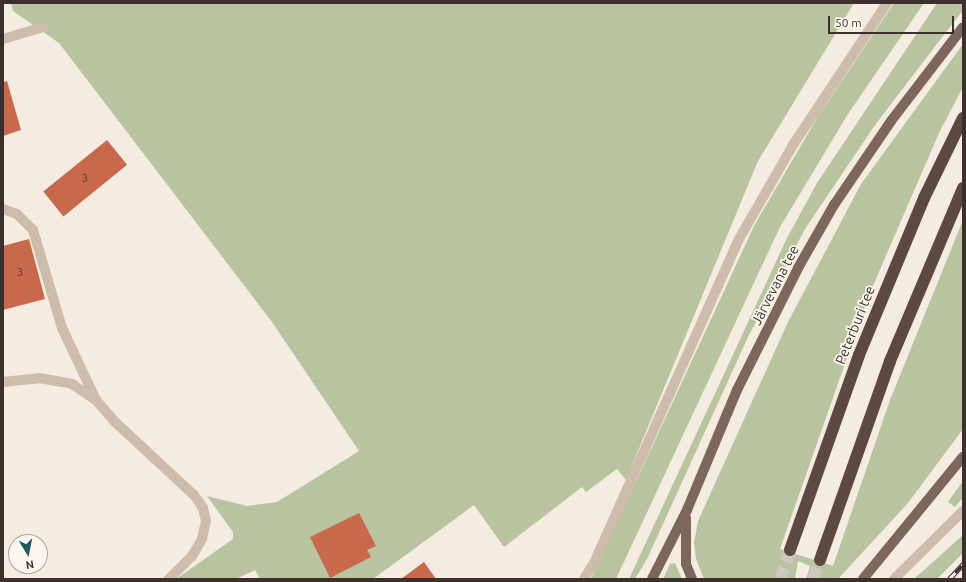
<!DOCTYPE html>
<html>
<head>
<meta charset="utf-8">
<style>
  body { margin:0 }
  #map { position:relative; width:966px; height:582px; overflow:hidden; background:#f4ebe1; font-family:Ubuntu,sans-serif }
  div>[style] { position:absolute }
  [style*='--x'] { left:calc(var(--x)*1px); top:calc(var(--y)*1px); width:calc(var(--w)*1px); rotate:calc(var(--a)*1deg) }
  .green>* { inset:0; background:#b8c4a0 }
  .building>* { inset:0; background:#c8694b; transform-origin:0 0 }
  .highway-tunnel>* { height:12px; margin-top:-6px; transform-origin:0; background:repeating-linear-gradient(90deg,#cfc6bd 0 12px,transparent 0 18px) }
  .minor>* { height:10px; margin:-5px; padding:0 5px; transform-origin:5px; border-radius:5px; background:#cdbbac }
  .major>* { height:10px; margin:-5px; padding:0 5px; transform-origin:5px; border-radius:5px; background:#7d675c }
  .highway>* { height:12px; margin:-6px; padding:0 6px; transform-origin:6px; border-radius:6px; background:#5c4a42 }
  .rail>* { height:4.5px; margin-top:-2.25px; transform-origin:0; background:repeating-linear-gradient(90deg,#fbf5ee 0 9px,#3b302b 0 18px); box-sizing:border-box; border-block:1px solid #3b302b }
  span { translate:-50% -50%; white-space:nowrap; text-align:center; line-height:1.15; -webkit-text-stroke:3.5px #fbf5ee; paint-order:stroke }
  .number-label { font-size:12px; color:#5e3e33 }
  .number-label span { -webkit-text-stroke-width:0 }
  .street-label { font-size:14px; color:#3b302b }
  .frame { position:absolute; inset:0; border:4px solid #3b302b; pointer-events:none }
  .north { position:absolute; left:8px; top:534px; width:40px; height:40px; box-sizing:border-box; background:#fbf5ee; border:1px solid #aea6a0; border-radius:50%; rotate:170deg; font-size:11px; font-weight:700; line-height:16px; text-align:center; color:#3b302b }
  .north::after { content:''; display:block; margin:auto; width:14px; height:18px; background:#1f5a5e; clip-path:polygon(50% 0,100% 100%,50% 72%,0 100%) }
  .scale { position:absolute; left:828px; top:16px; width:126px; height:18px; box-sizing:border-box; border:2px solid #3b302b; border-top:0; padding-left:5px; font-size:12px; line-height:14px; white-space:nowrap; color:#3b302b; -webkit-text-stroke:3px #fbf5ee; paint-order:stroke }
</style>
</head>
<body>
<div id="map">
  <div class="green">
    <i style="clip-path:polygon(11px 3px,854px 3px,758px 161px,626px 480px,617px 469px,586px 492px,582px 487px,504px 547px,474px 505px,373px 579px,260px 579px,255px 570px,236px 579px,176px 579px,233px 539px,233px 532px,207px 496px,247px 506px,277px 502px,359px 451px,272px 322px,59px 43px,13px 11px)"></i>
    <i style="clip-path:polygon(894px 3px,924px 3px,848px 114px,780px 227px,616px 579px,591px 579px,754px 226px,817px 118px)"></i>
    <i style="clip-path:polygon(937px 3px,963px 3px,963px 10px,875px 125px,805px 229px,748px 337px,648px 557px,635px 579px,629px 579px,787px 238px,817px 183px)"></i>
    <i style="clip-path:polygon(963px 44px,963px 87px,939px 133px,869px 295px,780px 549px,833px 566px,890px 400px,963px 220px,963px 429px,908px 503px,838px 579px,806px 579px,810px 566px,798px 561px,795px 579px,704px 579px,696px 559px,694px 543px,698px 521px,788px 322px,861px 184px)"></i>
    <i style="clip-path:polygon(963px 481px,963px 498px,955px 507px,948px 502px)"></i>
    <i style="clip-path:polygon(963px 535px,963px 553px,937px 579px,914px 579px)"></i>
    <i style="clip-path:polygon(675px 563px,682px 579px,663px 579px,670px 564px)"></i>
  </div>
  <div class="building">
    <i style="clip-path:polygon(7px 81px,21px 130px,3px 136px,3px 82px)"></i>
    <i style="left:107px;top:140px;width:32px;height:82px;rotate:51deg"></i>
    <i style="clip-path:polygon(29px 239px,45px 299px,3px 310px,3px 246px)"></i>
    <i style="clip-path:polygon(359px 513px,376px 546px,367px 550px,371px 557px,330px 578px,310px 537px)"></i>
    <i style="clip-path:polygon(424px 562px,436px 579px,401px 579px)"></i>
  </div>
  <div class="highway-tunnel">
    <i style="--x:780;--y:579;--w:31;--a:-71"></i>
    <i style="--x:813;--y:579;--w:20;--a:-70"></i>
  </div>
  <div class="minor">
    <i style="--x:3;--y:39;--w:42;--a:-16.7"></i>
    <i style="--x:3;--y:209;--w:15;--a:20"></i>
    <i style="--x:17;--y:214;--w:23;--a:45"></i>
    <i style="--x:33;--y:230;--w:102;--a:73.5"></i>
    <i style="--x:62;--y:328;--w:80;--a:64.7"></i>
    <i style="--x:96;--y:400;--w:28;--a:49"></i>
    <i style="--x:114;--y:421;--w:109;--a:42.8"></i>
    <i style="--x:194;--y:495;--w:16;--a:55"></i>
    <i style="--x:203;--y:508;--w:13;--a:77"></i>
    <i style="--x:206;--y:521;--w:18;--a:103"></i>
    <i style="--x:202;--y:539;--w:20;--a:120"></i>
    <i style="--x:192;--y:556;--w:33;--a:135"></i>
    <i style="--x:3;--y:382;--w:36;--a:-6"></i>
    <i style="--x:39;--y:378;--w:34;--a:10"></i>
    <i style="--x:72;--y:384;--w:29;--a:34"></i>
    <i style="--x:584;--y:579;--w:19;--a:-58"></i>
    <i style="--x:594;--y:563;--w:355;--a:-65.9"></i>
    <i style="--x:739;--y:239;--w:108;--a:-60.1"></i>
    <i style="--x:793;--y:145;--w:170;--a:-56.5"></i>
    <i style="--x:894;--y:579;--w:97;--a:-44.6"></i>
  </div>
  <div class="major">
    <i style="--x:686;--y:518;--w:46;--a:90"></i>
    <i style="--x:686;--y:564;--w:16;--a:68"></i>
    <i style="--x:652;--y:579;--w:77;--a:-63.1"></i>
    <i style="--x:687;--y:510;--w:130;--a:-67.4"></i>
    <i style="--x:737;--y:390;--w:136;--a:-63.4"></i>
    <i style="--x:798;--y:268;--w:73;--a:-60.3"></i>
    <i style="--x:834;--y:205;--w:102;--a:-55.8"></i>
    <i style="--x:891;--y:121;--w:118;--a:-52.5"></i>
    <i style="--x:863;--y:579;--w:158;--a:-50.7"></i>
  </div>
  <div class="highway">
    <i style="--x:790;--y:550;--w:207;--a:-70.5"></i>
    <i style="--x:859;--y:355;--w:170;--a:-67.5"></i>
    <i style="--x:924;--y:198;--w:89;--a:-64"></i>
    <i style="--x:820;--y:560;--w:211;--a:-70.6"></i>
    <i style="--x:890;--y:361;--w:188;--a:-67.1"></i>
  </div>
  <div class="rail">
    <i style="--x:949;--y:579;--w:21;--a:-47"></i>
  </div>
  <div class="number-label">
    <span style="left:85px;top:178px">3</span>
    <span style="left:20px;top:272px">3</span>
  </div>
  <div class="street-label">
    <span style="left:775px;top:285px;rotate:-63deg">Järvevana tee</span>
    <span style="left:855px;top:325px;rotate:-68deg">Peterburi tee</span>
  </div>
  <div class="frame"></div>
  <div class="north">N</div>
  <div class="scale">50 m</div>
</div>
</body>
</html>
